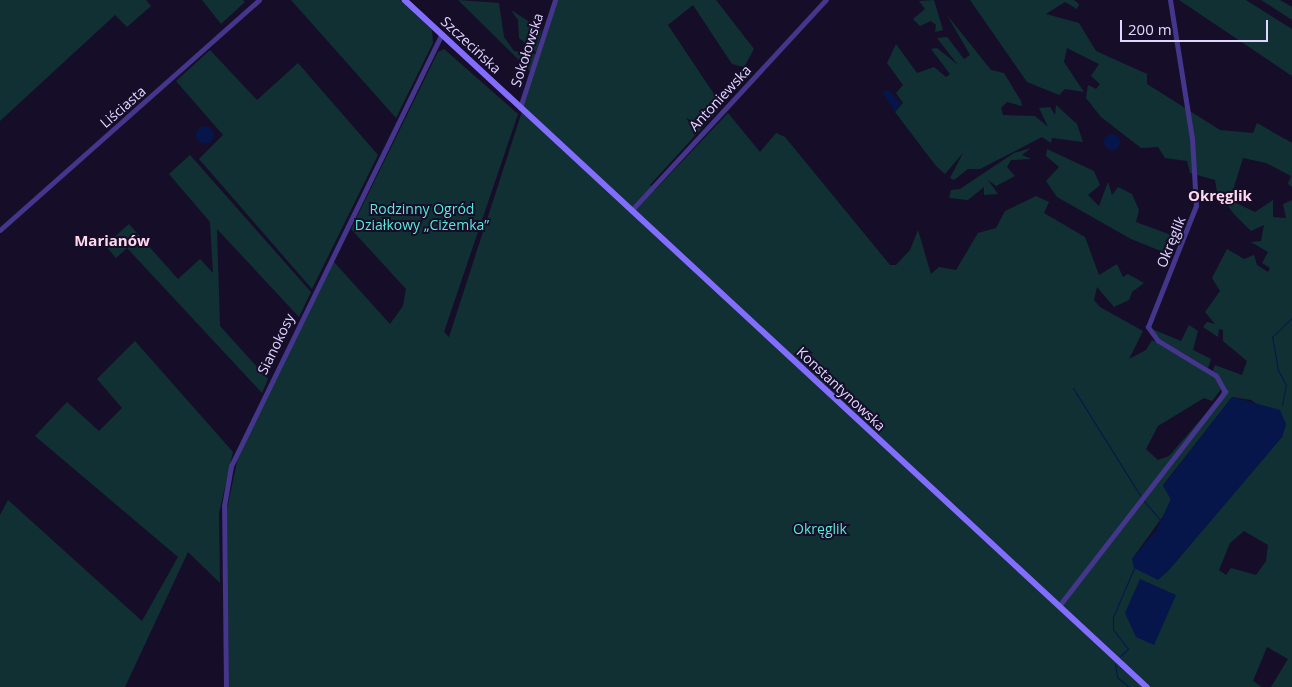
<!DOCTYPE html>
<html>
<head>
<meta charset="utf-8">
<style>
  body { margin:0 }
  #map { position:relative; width:1292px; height:687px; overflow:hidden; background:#160e29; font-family:"Open Sans",sans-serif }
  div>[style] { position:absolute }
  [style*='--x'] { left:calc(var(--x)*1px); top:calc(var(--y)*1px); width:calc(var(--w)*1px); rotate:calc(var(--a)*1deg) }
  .green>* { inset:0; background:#103034 }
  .water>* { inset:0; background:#06164a }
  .round { border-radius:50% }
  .stream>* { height:1px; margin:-0.5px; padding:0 0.5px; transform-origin:0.5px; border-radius:0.5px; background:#06164a }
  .minor>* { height:4.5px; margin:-2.25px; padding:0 2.25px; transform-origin:2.25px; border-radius:2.25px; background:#44368b }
  .tertiary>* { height:5px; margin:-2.5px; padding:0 2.5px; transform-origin:2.5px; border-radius:2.5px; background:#44368b }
  .secondary>* { height:5.5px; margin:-2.75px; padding:0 2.75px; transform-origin:2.75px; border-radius:2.75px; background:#836dff }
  span { translate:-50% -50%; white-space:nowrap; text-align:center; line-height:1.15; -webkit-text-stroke:4px #160e29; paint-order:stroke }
  .street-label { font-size:14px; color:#e0d6ff }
  .park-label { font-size:14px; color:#58e9d7 }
  .neighbourhood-label { font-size:15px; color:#ffd8ec; font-weight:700 }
  .scale { position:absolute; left:1120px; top:20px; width:148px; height:22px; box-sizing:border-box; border:2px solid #e0d6ff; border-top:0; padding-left:6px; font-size:15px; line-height:18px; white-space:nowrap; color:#e0d6ff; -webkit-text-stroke:4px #160e29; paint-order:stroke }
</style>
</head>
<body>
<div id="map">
  <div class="green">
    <i style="clip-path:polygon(0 0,146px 0,151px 6px,127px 27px,115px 15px,0 121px)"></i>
    <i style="clip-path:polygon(202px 0,243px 0,245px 2px,221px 24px)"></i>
    <i style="clip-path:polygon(291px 0,400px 0,432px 30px,433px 43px,396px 118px)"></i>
    <i style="clip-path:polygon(458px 0,499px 3px,504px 37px,514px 51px,536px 54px,530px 71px)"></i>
    <i style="clip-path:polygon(evenodd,558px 0,716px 0,754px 49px,744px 67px,732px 64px,693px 5px,668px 25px,722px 106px,650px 185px,655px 190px,728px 113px,760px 152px,776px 133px,785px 137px,890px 265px,896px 265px,910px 250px,918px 230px,931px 274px,939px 267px,956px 270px,978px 233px,996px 228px,1005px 211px,1036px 196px,1049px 202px,1044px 213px,1085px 237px,1099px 275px,1117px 264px,1123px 277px,1128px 274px,1144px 283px,1132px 292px,1129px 300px,1114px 307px,1097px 287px,1094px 300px,1100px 307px,1143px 331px,1129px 359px,1146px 350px,1152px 340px,1211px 375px,1215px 365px,1242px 375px,1247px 361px,1223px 341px,1223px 330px,1219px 329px,1218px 337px,1203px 327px,1207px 322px,1215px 324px,1205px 312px,1220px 291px,1212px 278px,1227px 249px,1244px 259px,1254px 255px,1257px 265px,1268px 272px,1270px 268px,1262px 263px,1268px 252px,1251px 242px,1261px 241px,1264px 225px,1251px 231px,1233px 213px,1226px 203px,1230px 200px,1217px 192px,1215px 180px,1190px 173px,1187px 161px,1165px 158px,1158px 147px,1141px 148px,1101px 117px,1086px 98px,1088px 85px,1096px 89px,1100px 84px,1091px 76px,1099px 64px,1067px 48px,1064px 62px,1084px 92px,1065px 89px,1059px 95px,1027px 82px,970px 0,1074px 0,1079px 4px,1077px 9px,1065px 2px,1046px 14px,1079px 23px,1096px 51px,1147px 74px,1147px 84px,1220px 130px,1253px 133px,1257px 123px,1292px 143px,1292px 187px,1288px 184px,1291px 176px,1266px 163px,1243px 158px,1230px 200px,1255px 212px,1273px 200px,1273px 217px,1286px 218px,1283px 204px,1292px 200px,1292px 687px,1271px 687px,1288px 659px,1267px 647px,1253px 681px,1262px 687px,229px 687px,227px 509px,238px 457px,333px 261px,390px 324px,403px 306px,406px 289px,351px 229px,438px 52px,444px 49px,518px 114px,444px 332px,449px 337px,558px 0,1222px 388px,1220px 397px,1169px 456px,1158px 460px,1146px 449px,1158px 426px,1204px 398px,1212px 401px,1222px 388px,558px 0,1232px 397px,1251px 400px,1286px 424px,1282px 437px,1168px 571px,1164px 574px,1132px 559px,1166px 512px,1171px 499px,1163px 485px,1232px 397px,558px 0,1244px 531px,1268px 545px,1266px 561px,1256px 575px,1231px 568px,1226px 575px,1219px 570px,1230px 543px,1244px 531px)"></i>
    <i style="clip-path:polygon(934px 0,943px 30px,935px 32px,936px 25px,931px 21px,920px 26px,913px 19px,925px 9px,919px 1px)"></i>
    <i style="clip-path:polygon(1179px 0,1246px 0,1292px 29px,1292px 76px)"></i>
    <i style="clip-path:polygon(1261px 0,1280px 0,1292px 7px,1292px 20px)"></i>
    <i style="clip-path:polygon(511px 10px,542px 30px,536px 52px,519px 38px,518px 20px)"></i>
    <i style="clip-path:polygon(947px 15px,991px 70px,1004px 73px,1021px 101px,1022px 106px,1007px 102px,1001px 108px,1003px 115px,1035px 116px,1048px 127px,1039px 108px,1050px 107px,1055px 115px,1056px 105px,1077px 124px,1083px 142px,1052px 138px,1051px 143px,1042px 137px,980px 169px,968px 169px,954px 180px,950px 178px,963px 153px,945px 174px,936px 166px,895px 112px,903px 103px,896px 93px,903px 85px,887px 63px,896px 44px,917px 73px,934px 67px,946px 77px,950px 74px,931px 49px,937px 48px,958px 65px,937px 38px,947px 37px,964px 59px,970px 55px)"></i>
    <i style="clip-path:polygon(210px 50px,257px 100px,298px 63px,378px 155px,312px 289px,199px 159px,223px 135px,176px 81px)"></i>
    <i style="clip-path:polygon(1031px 148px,1022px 155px,1031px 159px,1011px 160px,1007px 167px,1015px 176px,996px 186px,988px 180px,998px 194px,984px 195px,984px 187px,968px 200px,949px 198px,951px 190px,960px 189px,1014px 153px)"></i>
    <i style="clip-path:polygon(1047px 149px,1094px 171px,1100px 185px,1088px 195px,1099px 206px,1108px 182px,1112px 195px,1118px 187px,1132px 194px,1139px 210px,1136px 222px,1171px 235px,1165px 241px,1172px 250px,1171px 255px,1131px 239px,1057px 197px,1046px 181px,1059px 167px,1046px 156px)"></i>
    <i style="clip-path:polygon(190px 155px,311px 292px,299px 317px,217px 229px,220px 326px,268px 379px,262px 393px,127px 248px,116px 258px,105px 245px,129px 224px,178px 279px,200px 259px,213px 273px,210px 222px,169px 174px)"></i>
    <i style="clip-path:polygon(1189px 325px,1198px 331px,1193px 350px,1211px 359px,1208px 368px,1160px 339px,1152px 329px,1181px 341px)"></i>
    <i style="clip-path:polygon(135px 341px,233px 452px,219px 513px,220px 583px,188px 552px,125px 687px,0 687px,0 515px,8px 500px,142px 621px,178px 557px,35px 436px,67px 402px,99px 431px,122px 408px,97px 379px)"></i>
  </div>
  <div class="water">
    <i style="clip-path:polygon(888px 90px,901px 103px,895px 112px,882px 92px)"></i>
    <i class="round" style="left:196px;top:126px;width:18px;height:18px"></i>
    <i class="round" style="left:1104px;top:134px;width:16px;height:16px"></i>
    <i style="clip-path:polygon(1232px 397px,1280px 410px,1286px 424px,1282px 437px,1168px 571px,1158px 580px,1134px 568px,1132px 559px,1156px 531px,1171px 499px,1163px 486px)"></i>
    <i style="clip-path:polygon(1140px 579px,1176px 595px,1154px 645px,1136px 637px,1125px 613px)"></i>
  </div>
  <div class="stream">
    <i style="--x:1073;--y:388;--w:128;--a:58"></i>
    <i style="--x:1282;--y:405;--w:20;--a:-79"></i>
    <i style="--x:1286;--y:385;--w:17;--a:-118"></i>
    <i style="--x:1278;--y:370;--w:34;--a:-100"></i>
    <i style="--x:1272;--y:337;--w:28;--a:-44"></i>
    <i style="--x:1143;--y:500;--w:29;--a:49"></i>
    <i style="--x:1120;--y:656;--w:11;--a:-41"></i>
    <i style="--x:1128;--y:649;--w:25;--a:-127"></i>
    <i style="--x:1113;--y:629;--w:12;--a:-90"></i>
    <i style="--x:1113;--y:617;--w:53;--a:-66.8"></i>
    <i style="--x:1115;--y:664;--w:13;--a:81"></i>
    <i style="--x:1117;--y:677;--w:16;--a:40"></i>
  </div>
  <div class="minor">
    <i style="--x:520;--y:108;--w:114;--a:-72"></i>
    <i style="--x:631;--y:211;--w:287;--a:-47.3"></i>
    <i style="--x:0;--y:230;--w:346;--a:-41.6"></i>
    <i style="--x:1059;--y:606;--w:271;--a:-52.2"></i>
    <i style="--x:1225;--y:392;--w:18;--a:-119"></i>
    <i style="--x:1216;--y:376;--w:68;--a:-148.9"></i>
    <i style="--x:1158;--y:341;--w:17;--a:-126"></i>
    <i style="--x:1148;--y:327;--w:130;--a:-68.4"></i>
    <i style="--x:1196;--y:206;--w:67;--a:-93.4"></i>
    <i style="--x:1192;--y:139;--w:141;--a:-99"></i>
  </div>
  <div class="tertiary">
    <i style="--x:226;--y:687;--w:181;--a:-90.6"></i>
    <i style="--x:224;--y:506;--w:41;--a:-80.1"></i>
    <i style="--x:231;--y:466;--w:481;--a:-64"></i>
  </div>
  <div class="secondary">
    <i style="--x:405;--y:0;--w:1011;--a:42.8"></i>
  </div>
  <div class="street-label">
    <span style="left:471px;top:45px;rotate:43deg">Szczecińska</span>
    <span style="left:527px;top:50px;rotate:-72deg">Sokołowska</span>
    <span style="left:720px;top:98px;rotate:-47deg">Antoniewska</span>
    <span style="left:123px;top:107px;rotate:-41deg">Liściasta</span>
    <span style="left:1171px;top:242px;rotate:-68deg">Okręglik</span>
    <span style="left:276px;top:344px;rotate:-64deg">Sianokosy</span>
    <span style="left:841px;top:389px;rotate:43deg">Konstantynowska</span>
  </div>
  <div class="park-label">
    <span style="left:422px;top:217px">Rodzinny Ogród<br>Działkowy „Ciżemka”</span>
    <span style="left:820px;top:529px">Okręglik</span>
  </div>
  <div class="neighbourhood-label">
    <span style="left:1220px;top:196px">Okręglik</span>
    <span style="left:112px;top:241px">Marianów</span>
  </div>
  <div class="scale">200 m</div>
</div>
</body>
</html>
